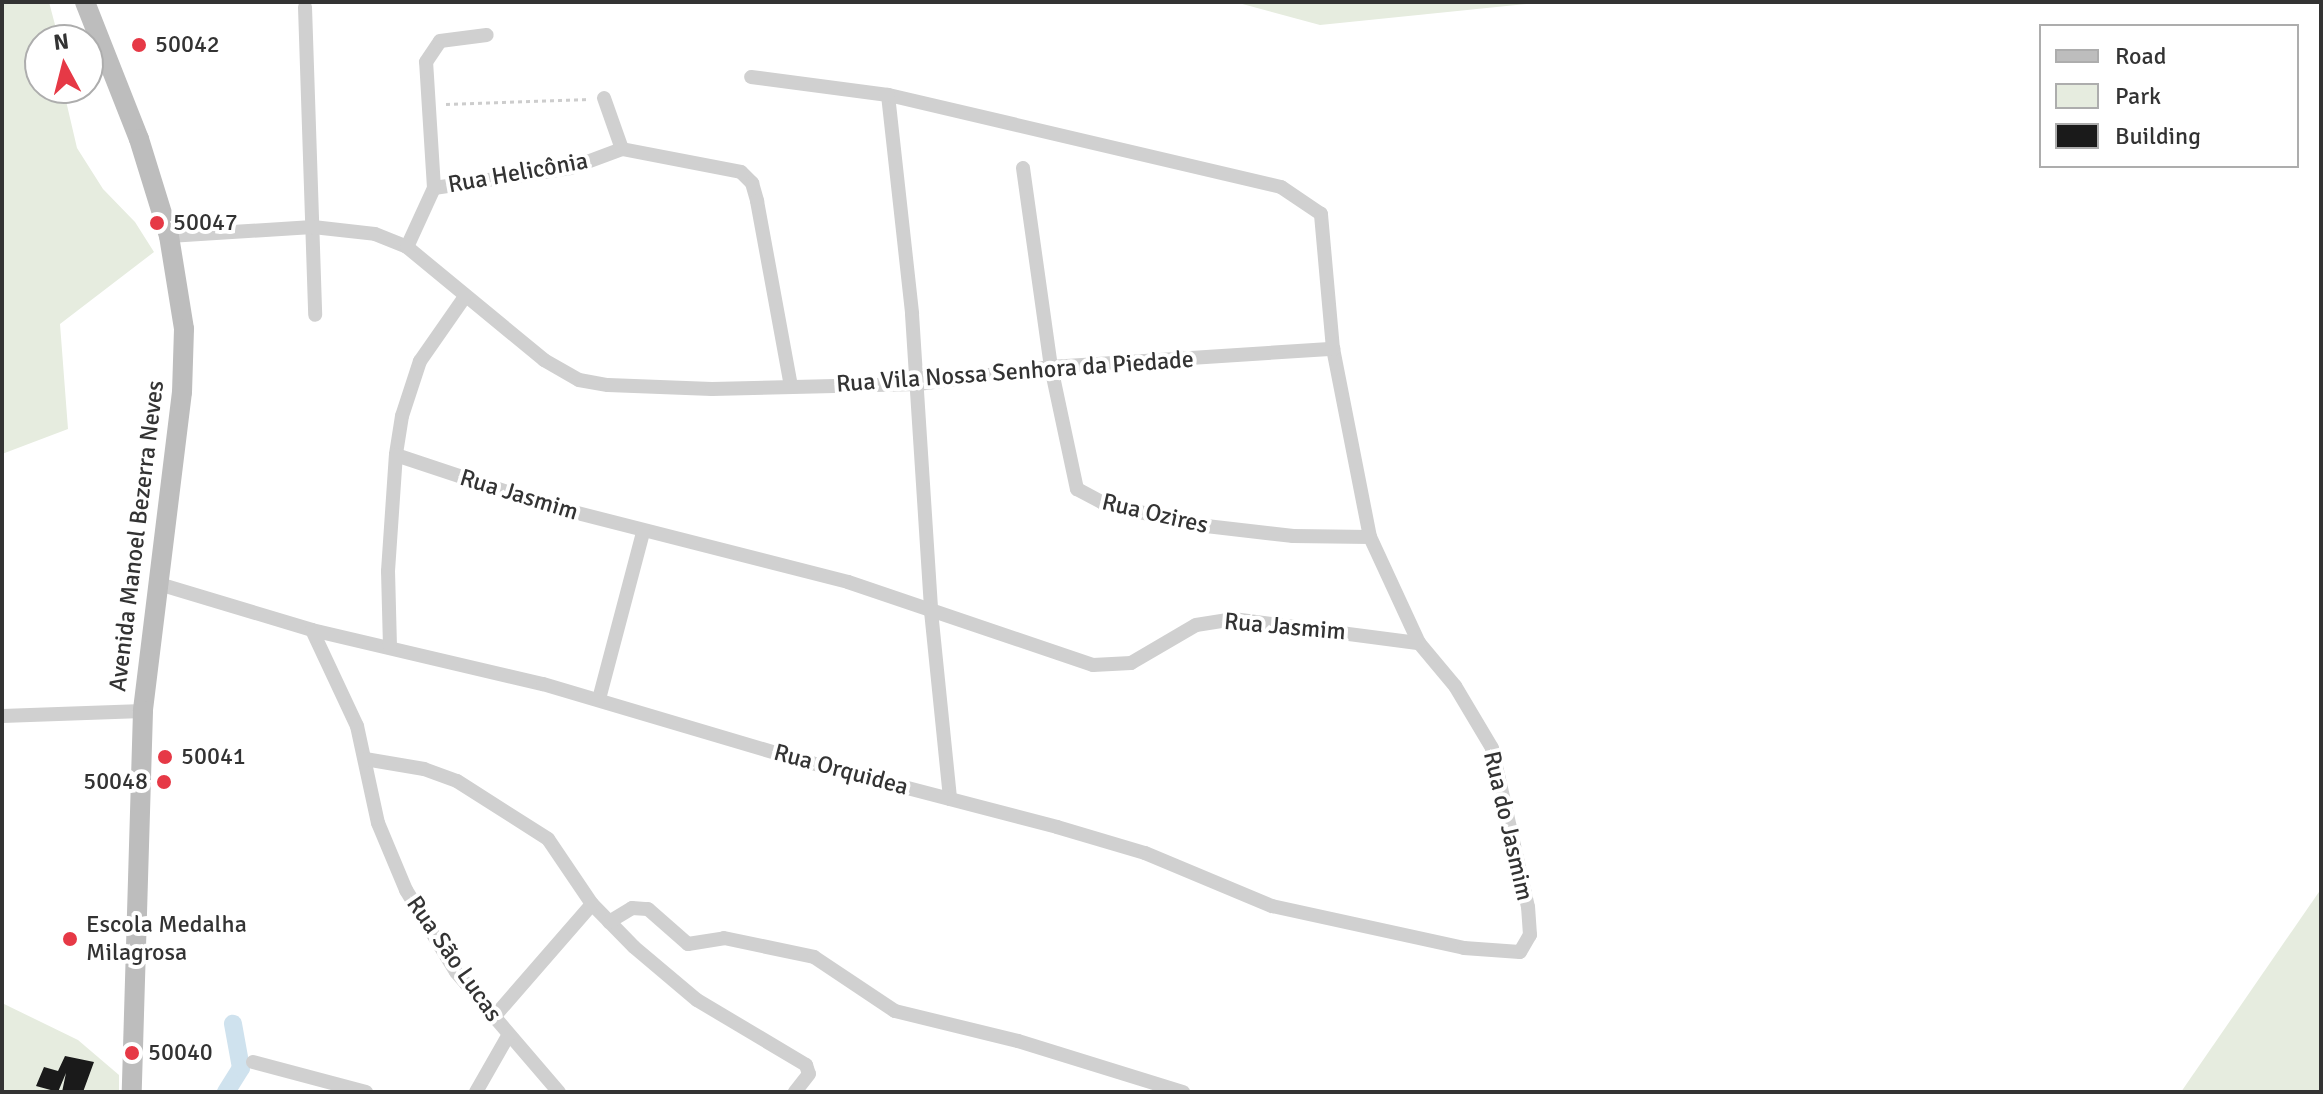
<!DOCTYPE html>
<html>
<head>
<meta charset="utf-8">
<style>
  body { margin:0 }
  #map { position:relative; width:2323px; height:1094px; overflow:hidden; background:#fff; font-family:Signika,sans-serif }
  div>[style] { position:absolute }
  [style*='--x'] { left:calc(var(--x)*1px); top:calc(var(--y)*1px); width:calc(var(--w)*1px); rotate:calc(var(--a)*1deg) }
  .green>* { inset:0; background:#e6ecdf }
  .canal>* { height:18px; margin:-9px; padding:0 9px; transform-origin:9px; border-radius:9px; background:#cfe2ee }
  .building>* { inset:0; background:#1a1a1a }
  .path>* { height:3px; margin-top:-1.5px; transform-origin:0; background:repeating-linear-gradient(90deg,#cdcdcd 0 4px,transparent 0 8px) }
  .street>* { height:14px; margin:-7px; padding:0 7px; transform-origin:7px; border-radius:7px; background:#d0d0d0 }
  .secondary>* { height:20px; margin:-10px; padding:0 10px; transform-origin:10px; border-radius:10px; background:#bdbdbd }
  .dots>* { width:22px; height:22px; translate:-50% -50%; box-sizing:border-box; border:4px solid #fff; border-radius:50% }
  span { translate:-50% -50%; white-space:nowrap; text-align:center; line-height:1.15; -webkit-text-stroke:8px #fff; paint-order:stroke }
  .poi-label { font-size:24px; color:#333 }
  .left { translate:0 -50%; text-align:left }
  .right { translate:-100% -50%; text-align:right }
  .street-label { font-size:24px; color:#333 }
  .frame { position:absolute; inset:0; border:4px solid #333; pointer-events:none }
  .legend { position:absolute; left:2039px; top:24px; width:260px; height:144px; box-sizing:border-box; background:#fff; border:2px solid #adadad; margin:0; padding:10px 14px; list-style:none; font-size:24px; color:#333 }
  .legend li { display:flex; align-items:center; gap:16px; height:40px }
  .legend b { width:40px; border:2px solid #adadad }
  .north { position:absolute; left:24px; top:24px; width:80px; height:80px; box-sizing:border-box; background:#fff; border:2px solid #adadad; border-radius:50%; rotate:353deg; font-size:22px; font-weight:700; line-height:32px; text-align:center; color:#333 }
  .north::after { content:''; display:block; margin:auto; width:28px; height:36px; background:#e63946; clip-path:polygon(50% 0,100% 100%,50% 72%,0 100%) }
</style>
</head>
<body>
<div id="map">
  <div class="green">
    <i style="clip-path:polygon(2px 2px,49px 2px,59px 40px,40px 40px,40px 88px,63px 88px,77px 148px,103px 189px,135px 222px,154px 252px,60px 324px,68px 429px,2px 454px)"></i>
    <i style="clip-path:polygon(1235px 2px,1546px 2px,1320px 25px)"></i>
    <i style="clip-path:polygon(2321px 889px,2321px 1092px,2181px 1092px)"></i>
    <i style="clip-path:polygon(2px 1003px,78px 1040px,119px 1075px,119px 1092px,2px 1092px)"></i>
  </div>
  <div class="canal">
    <i style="--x:226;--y:1092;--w:28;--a:-58"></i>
    <i style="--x:241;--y:1068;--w:45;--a:-100.3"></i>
  </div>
  <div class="building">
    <i style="clip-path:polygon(65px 1056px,94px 1062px,83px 1092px,62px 1092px,66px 1073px,58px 1092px,36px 1086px,44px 1067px,58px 1071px)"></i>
  </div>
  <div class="path">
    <i style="--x:446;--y:104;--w:144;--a:-2"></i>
  </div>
  <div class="street">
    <i style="--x:305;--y:7;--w:308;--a:88.1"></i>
    <i style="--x:888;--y:95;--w:220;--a:83.7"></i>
    <i style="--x:912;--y:314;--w:298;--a:86.3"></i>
    <i style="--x:931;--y:611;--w:189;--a:84.2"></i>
    <i style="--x:604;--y:98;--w:54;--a:70.6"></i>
    <i style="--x:1023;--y:168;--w:201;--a:82"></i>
    <i style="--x:1051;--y:367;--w:125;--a:78"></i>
    <i style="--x:1077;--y:489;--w:30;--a:28"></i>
    <i style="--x:1103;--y:503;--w:89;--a:13.7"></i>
    <i style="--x:1189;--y:524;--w:105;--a:6.6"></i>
    <i style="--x:1293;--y:536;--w:77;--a:0.7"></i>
    <i style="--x:434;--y:188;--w:138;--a:-8.3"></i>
    <i style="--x:571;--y:168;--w:54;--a:-20.4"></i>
    <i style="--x:622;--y:149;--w:121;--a:10.9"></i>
    <i style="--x:741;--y:172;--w:16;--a:45"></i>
    <i style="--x:752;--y:183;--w:19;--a:74"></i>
    <i style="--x:757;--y:201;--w:189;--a:79.6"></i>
    <i style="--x:169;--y:236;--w:144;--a:-3.6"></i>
    <i style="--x:313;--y:227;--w:62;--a:6.4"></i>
    <i style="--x:375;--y:234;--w:35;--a:22"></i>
    <i style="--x:407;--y:247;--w:178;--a:39.5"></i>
    <i style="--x:544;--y:360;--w:40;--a:29.7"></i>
    <i style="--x:579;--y:380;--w:29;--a:10"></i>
    <i style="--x:608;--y:385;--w:104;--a:2.2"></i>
    <i style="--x:712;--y:389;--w:206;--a:-1.4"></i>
    <i style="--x:918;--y:384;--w:134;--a:-7.3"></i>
    <i style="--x:1051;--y:367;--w:283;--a:-3.7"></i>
    <i style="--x:407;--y:247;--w:65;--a:-65.4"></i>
    <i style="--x:434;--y:188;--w:126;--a:-93.6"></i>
    <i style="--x:426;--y:62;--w:25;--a:-56"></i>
    <i style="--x:440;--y:41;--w:47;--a:-7.3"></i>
    <i style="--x:464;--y:298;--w:77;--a:124.9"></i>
    <i style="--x:420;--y:361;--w:58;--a:108.1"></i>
    <i style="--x:402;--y:416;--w:39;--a:99"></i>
    <i style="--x:396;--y:455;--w:158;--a:18.4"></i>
    <i style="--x:546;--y:505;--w:312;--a:14.3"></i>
    <i style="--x:848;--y:582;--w:259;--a:18.7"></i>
    <i style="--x:1093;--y:665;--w:38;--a:-3"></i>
    <i style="--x:1131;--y:663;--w:75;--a:-30.3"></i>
    <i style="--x:1196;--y:625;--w:37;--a:-9"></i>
    <i style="--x:1233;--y:619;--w:188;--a:7.4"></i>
    <i style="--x:159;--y:584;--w:160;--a:16.7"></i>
    <i style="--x:312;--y:630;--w:237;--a:13.2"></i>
    <i style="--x:543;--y:684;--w:268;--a:16.5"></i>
    <i style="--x:800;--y:760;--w:266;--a:14.6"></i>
    <i style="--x:1057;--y:827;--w:92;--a:16.5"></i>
    <i style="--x:1145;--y:853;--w:138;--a:22.7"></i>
    <i style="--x:1272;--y:906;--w:197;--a:12.3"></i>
    <i style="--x:1464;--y:948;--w:56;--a:4.1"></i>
    <i style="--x:1520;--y:952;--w:20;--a:-60"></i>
    <i style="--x:1530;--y:935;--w:28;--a:-94"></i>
    <i style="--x:1528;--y:907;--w:163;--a:-102.8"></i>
    <i style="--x:1492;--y:748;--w:72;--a:-120.8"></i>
    <i style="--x:1455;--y:686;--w:56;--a:-129.9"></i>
    <i style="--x:1419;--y:643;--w:117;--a:-114.8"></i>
    <i style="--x:1370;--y:537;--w:192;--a:-101.1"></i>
    <i style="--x:1333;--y:349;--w:136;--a:-95.1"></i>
    <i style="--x:1321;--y:214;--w:48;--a:-146"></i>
    <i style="--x:1281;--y:187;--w:404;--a:-166.8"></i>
    <i style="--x:888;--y:95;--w:138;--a:-172.5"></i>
    <i style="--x:312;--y:630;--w:106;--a:64.9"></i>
    <i style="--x:357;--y:726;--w:99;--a:77.8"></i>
    <i style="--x:378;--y:823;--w:73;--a:67.3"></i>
    <i style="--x:406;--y:890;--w:96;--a:58.6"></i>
    <i style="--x:456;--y:972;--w:158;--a:49.4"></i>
    <i style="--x:390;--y:647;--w:76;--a:-91.5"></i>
    <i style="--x:388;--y:571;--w:116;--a:-86.1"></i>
    <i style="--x:599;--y:699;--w:172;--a:-75.2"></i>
    <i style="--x:2;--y:716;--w:141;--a:-2"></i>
    <i style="--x:365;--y:759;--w:60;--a:9.6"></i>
    <i style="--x:424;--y:769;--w:35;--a:20"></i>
    <i style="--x:457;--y:781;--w:108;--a:32.5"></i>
    <i style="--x:548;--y:839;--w:78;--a:55.9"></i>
    <i style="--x:592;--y:904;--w:60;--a:45.7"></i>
    <i style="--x:634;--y:947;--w:82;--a:40.1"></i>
    <i style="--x:697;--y:1000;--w:127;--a:30.8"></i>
    <i style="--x:806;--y:1065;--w:9;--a:72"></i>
    <i style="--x:809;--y:1074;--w:23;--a:128"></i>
    <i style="--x:609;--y:922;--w:27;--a:-31"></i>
    <i style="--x:632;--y:908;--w:16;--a:4"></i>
    <i style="--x:648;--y:909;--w:53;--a:41.2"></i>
    <i style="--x:688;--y:944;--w:36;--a:-9"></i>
    <i style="--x:724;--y:938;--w:92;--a:11.9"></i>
    <i style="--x:814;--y:957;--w:97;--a:33.7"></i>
    <i style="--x:895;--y:1011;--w:127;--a:13.7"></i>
    <i style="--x:1018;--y:1041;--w:173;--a:17.2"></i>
    <i style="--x:493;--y:1018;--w:151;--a:-49"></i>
    <i style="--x:253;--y:1062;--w:117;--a:14.9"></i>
    <i style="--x:476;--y:1092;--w:64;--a:-60.3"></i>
  </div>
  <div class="secondary">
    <i style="--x:85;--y:2;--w:147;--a:68.5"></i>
    <i style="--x:139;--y:139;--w:102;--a:72.8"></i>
    <i style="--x:169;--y:236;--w:94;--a:80.8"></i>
    <i style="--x:184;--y:329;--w:63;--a:91.8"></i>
    <i style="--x:182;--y:392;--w:321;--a:97"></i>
    <i style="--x:143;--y:711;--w:381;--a:91.7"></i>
  </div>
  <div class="dots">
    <i style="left:139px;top:45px;background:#e63946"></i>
    <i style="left:157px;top:223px;background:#e63946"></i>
    <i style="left:165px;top:757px;background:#e63946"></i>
    <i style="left:164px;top:782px;background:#e63946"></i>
    <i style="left:70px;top:939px;background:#e63946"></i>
    <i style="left:132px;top:1053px;background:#e63946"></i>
  </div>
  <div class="poi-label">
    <span class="left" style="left:155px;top:45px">50042</span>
    <span class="left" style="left:173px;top:223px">50047</span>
    <span class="left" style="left:181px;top:757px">50041</span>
    <span class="right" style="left:148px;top:782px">50048</span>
    <span class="left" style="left:86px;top:939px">Escola Medalha<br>Milagrosa</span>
    <span class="left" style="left:148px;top:1053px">50040</span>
  </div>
  <div class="street-label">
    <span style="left:518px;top:173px;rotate:-10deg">Rua Helicônia</span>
    <span style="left:1015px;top:372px;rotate:-4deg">Rua Vila Nossa Senhora da Piedade</span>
    <span style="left:519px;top:495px;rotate:17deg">Rua Jasmim</span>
    <span style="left:1155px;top:514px;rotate:13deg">Rua Ozires</span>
    <span style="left:137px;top:536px;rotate:-83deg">Avenida Manoel Bezerra Neves</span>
    <span style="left:1285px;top:627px;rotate:5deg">Rua Jasmim</span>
    <span style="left:841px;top:770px;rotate:15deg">Rua Orquidea</span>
    <span style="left:1508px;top:826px;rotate:77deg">Rua do Jasmim</span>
    <span style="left:454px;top:959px;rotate:55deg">Rua São Lucas</span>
  </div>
  <div class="frame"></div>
  <ul class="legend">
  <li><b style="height:10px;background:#bdbdbd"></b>Road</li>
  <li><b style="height:22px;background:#e6ecdf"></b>Park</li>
  <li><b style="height:22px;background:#1a1a1a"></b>Building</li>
  </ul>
  <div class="north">N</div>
</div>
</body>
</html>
